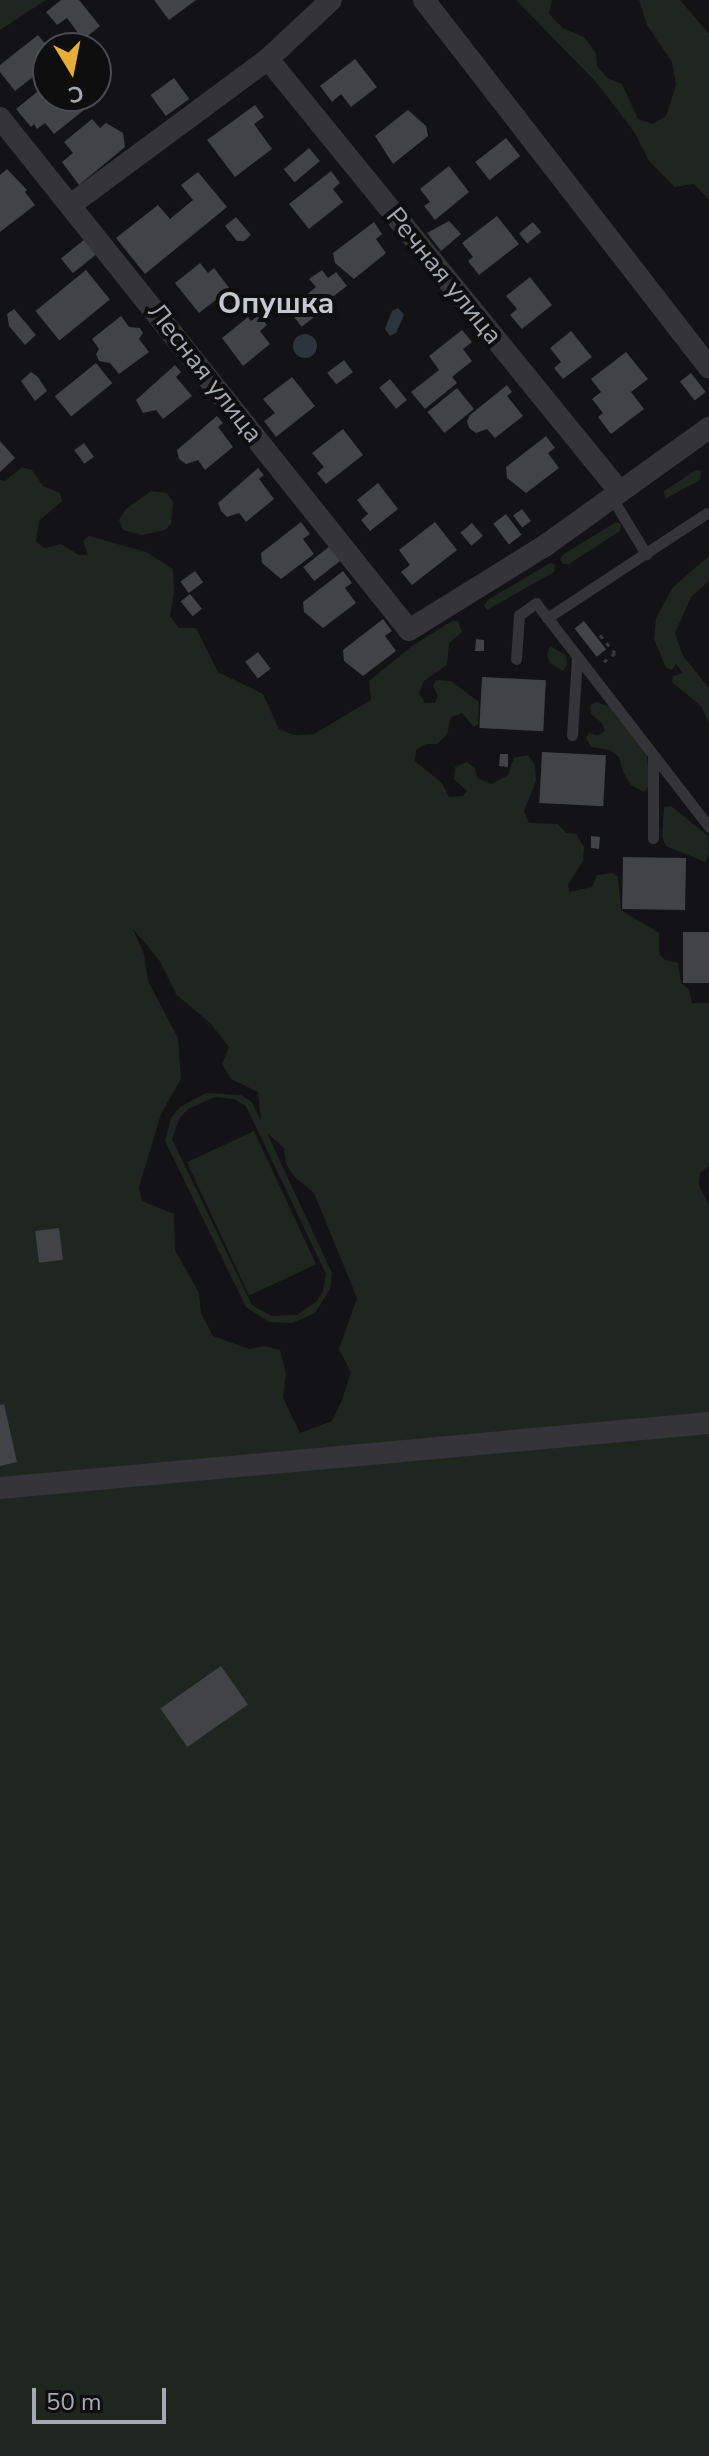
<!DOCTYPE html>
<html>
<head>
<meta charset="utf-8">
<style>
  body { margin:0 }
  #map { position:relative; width:709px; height:2456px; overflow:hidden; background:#131214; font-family:"Nunito Sans",sans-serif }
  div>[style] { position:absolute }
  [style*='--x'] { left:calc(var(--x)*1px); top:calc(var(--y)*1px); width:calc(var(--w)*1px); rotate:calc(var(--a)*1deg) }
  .green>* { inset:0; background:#1f2620; transform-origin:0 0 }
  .water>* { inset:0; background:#2d353c }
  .round { border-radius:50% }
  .building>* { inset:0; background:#424347; transform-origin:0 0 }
  .path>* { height:3px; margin-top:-1.5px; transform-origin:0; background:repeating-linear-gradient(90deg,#3a3b40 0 4px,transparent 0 10px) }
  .service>* { height:11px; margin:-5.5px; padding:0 5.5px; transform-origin:5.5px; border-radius:5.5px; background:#343439 }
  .minor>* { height:22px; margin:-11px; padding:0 11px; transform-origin:11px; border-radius:11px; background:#343439 }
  span { translate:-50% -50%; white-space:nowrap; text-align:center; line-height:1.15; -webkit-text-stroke:8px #0e0e0f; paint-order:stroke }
  .street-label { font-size:26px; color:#a5a9b4 }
  .quarter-label { font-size:30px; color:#c5c8d0; font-weight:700 }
  .north { position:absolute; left:32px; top:32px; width:80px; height:80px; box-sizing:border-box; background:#0e0e0f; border:2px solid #4a4c51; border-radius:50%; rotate:170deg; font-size:22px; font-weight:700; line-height:32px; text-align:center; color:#a5a9b4 }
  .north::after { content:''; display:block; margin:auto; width:28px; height:36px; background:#e7ae37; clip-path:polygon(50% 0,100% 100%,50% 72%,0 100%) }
  .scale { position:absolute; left:32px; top:2388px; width:134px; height:36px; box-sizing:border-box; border:4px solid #a5a9b4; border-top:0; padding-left:10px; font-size:24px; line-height:28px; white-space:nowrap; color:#a5a9b4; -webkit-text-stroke:6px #0e0e0f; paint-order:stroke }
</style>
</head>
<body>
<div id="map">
  <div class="green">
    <i style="clip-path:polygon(0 0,46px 0,0 30px)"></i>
    <i style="clip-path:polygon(516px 0,552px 0,549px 14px,563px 28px,584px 37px,596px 53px,597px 66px,607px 78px,622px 84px,638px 119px,653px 124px,666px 116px,676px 85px,672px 62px,647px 25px,639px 0,680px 0,709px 34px,709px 200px,694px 184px,675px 187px,649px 161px,635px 133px,597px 83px)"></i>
    <i style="clip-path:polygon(evenodd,22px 467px,32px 470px,43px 486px,60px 493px,62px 501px,39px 521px,36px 542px,45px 548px,61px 544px,79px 555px,88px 555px,83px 541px,89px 536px,146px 552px,173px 569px,174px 593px,170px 616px,179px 628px,196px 628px,218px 672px,263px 694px,279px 729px,294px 735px,314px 734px,371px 700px,369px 681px,412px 646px,452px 621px,458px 621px,462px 632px,449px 643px,447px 665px,424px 681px,419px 693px,425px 703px,435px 703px,438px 696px,433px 686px,436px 680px,451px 681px,479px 702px,478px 724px,474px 727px,462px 713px,451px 717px,447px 734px,437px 744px,426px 744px,416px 750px,415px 761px,442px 783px,449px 797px,463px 796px,467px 791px,454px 779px,455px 767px,467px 762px,475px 768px,477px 778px,492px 784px,508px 775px,514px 758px,528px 755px,535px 765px,536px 781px,524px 811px,529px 823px,558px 824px,566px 833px,576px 834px,584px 847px,583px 861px,568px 885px,569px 892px,592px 887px,597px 875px,613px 873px,618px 877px,621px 910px,659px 933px,659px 954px,665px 960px,678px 963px,681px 983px,689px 989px,692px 1003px,709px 1003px,709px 1166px,700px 1173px,699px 1186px,709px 1205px,709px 2456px,0 2456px,0 480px,5px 481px,22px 467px,133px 929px,159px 960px,176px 994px,211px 1024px,229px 1047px,222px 1064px,231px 1079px,258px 1092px,261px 1121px,252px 1102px,241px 1095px,206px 1093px,180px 1107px,171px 1118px,165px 1141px,246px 1307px,269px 1322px,292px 1323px,315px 1313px,330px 1289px,332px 1273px,267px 1133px,284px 1148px,286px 1164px,295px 1177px,314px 1193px,357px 1298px,339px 1349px,351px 1372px,342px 1400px,332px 1421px,300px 1433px,283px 1398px,286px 1373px,280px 1350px,265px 1346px,249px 1349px,213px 1336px,201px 1313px,199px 1293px,175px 1250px,174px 1214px,142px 1201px,139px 1187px,161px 1114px,181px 1079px,178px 1038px,148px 981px,144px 954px,133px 929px,22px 467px,215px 1097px,234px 1099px,246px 1106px,326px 1274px,323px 1291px,316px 1302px,297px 1315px,271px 1316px,252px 1305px,172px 1139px,179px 1119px,188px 1109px,215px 1097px)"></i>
    <i style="clip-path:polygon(696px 470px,701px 471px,700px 480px,665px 499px,664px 491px)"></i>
    <i style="clip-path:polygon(151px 491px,167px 493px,173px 502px,171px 524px,165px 530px,142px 535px,123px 530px,119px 520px,126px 509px)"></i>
    <i style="clip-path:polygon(616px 522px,621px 524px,620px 531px,569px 564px,563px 564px,560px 559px,564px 554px)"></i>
    <i style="clip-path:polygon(709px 556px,709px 581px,691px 597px,675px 633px,683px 656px,709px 688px,709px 723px,701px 706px,672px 682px,673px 676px,683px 673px,676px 664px,672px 670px,666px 668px,654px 639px,656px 618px,673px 587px)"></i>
    <i style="clip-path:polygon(550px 563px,555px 565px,554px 572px,487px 610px,484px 605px,488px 600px)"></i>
    <i style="clip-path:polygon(550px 646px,566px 655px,567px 665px,563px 671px,550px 663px,547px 655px)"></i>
    <i style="clip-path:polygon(596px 702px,610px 707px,647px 754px,649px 786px,644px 792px,631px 785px,623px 772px,619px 757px,610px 750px,591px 747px,586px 738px,589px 733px,598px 735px,605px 731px,602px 723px,591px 714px,590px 705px)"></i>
    <i style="clip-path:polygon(671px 806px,708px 836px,709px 854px,705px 862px,666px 846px,662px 837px,664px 807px)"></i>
    <i style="left:254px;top:1131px;width:147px;height:74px;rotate:65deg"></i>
  </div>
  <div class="water">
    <i style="clip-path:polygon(398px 308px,404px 315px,396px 333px,390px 336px,385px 329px,392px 311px)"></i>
    <i class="round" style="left:293px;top:334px;width:24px;height:24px"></i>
  </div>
  <div class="building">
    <i style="clip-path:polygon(61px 0,79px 0,100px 26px,83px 40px,67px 18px,57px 25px,46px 12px)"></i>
    <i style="clip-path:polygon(154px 0,196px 0,169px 20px)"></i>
    <i style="clip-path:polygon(38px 35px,48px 47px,48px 65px,15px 91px,0 72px,0 65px)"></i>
    <i style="clip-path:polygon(355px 59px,377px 87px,351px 107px,341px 94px,332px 102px,320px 86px)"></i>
    <i style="left:174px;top:78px;width:26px;height:29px;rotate:54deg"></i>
    <i style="clip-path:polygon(48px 83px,48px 96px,83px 96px,77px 101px,84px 110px,54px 134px,45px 123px,37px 129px,34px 124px,31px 127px,16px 109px)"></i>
    <i style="clip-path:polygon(255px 105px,264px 117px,254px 124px,272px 149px,235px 177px,207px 140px)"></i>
    <i style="clip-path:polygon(408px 110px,426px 126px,428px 136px,393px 164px,375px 136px)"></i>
    <i style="clip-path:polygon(92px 119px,100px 128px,106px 123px,123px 133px,125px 147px,79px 185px,62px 162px,73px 153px,64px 142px)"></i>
    <i style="left:506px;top:138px;width:23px;height:39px;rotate:52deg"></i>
    <i style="left:309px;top:148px;width:17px;height:33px;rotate:50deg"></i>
    <i style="clip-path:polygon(449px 166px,469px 192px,435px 220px,424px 206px,430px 202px,420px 189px)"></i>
    <i style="clip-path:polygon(7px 169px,27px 190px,25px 192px,35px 205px,0 232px,0 175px)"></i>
    <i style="clip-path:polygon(331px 171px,340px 183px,333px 189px,343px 202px,309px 229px,289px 204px)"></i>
    <i style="clip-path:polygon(198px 172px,227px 207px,145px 274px,116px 238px,158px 205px,170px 219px,193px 200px,181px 185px)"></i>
    <i style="clip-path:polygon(497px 216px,519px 244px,479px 275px,468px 261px,473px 257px,462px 243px)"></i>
    <i style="clip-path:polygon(236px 217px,251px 235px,244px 241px,237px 241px,225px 226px)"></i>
    <i style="clip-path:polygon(449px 221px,461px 234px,441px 251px,427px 233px)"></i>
    <i style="clip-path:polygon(374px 222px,382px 234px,376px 239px,386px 253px,354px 279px,335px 263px,333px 253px)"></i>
    <i style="left:533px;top:222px;width:13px;height:18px;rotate:51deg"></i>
    <i style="left:85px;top:239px;width:19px;height:31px;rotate:51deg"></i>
    <i style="clip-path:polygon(200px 263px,208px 273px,214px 268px,230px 289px,199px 313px,175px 283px)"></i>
    <i style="left:86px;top:270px;width:38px;height:65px;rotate:51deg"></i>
    <i style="clip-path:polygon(322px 270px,328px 278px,336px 272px,347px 286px,315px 310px,305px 296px,316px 287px,309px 279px)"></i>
    <i style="clip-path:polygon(530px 277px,552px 305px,522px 329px,510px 315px,517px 309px,506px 296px)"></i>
    <i style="left:304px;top:302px;width:18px;height:17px;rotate:52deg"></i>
    <i style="clip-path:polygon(14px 309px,36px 335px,25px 345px,9px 326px,7px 314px)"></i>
    <i style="clip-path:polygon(259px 315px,267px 325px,260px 331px,270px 344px,243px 366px,222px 338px,248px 317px,251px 321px)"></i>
    <i style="clip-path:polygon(121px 316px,129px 327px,140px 328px,143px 333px,139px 339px,149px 352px,119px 374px,110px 363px,99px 361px,96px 354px,99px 349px,92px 339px)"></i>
    <i style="clip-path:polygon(462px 330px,472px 342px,463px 349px,472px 361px,452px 377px,457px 383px,425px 409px,411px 392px,439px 370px,429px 356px)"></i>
    <i style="clip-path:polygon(571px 331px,592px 357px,563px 379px,554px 368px,561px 362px,550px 348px)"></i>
    <i style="clip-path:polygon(626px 352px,648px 379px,631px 392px,644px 409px,611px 434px,598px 417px,603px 413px,592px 399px,601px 392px,591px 379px)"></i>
    <i style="left:344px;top:360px;width:15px;height:21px;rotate:53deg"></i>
    <i style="left:96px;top:363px;width:26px;height:53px;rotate:51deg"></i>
    <i style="clip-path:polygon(175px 365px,181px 372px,176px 377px,192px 396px,163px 419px,156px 410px,143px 413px,136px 400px)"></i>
    <i style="clip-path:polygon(31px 372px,38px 377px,47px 391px,35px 401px,21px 381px)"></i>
    <i style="left:691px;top:373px;width:24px;height:14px;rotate:52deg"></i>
    <i style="clip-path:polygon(292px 377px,315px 406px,276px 437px,264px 421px,275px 413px,263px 399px)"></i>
    <i style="left:390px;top:379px;width:27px;height:14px;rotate:51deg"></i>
    <i style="clip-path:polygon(507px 385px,512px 392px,507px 396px,523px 416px,495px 438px,487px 429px,476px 433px,469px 428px,467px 421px,470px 415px)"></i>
    <i style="left:457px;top:388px;width:27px;height:38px;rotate:51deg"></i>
    <i style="clip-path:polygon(217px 416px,223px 423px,218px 427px,233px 447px,205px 470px,198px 460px,186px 464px,179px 459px,177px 450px)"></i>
    <i style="clip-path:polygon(343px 429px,363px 455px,326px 484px,317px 473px,324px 467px,312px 453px)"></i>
    <i style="clip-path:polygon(546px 436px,555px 448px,548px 453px,559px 468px,526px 493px,507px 478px,506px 467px)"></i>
    <i style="clip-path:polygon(0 441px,15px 458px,0 472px)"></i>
    <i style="left:84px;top:443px;width:17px;height:12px;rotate:54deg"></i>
    <i style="clip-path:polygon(258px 468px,264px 475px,259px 479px,274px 499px,246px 522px,239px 513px,227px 517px,221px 511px,218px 503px)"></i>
    <i style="clip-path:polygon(378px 483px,398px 509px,370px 531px,361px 520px,368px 514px,357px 500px)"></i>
    <i style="left:522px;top:509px;width:15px;height:11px;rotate:53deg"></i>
    <i style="left:506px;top:514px;width:26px;height:16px;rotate:53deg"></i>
    <i style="clip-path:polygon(301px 522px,310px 534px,303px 539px,314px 554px,281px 579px,262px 563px,261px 553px)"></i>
    <i style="clip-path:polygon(435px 522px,457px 550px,412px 585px,401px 572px,410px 565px,399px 550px)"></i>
    <i style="left:472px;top:523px;width:17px;height:15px;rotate:50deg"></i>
    <i style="left:330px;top:546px;width:18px;height:34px;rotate:52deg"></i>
    <i style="left:195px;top:571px;width:14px;height:18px;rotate:54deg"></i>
    <i style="clip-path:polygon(343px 571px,352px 583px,345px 588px,356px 603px,323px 628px,304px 612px,303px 602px)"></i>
    <i style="left:190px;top:594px;width:19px;height:12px;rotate:51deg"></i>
    <i style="clip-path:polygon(383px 619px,392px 631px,385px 636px,396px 651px,363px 676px,344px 661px,343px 650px)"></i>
    <i style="left:584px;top:621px;width:36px;height:12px;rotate:52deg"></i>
    <i style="clip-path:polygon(476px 639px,484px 640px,484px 651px,475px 651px)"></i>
    <i style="left:258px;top:652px;width:21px;height:16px;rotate:53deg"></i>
    <i style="left:482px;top:677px;width:64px;height:51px;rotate:3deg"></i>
    <i style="left:542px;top:752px;width:64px;height:51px;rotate:3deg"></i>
    <i style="clip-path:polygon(500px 754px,508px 754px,508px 767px,499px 766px)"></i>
    <i style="clip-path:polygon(591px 836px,600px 837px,599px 849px,591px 848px)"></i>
    <i style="left:623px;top:857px;width:63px;height:52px;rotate:1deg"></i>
    <i style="left:683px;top:932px;width:26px;height:51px"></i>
    <i style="left:59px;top:1228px;width:32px;height:24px;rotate:83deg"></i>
    <i style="clip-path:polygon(4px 1404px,17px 1462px,0 1466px,0 1405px)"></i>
    <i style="left:221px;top:1666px;width:47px;height:74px;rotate:55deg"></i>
  </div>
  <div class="path">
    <i style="--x:600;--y:635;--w:23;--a:50"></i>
    <i style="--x:615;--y:653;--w:16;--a:142"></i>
  </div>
  <div class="service">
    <i style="--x:612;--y:498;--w:66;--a:58.7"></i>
    <i style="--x:547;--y:618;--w:191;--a:-33.3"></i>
    <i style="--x:516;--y:659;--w:44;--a:-86.1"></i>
    <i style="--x:519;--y:615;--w:21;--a:-35"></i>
    <i style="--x:536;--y:603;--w:283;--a:52.3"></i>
    <i style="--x:572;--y:735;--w:78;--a:-86.3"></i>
    <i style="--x:653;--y:838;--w:83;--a:-90"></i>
  </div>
  <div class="minor">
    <i style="--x:424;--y:0;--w:465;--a:52.2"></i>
    <i style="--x:268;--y:59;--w:558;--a:50.89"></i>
    <i style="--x:0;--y:118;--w:655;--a:51.38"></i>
    <i style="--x:409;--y:630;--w:161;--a:-31.8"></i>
    <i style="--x:546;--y:545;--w:201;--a:-35.7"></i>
    <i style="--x:72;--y:204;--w:244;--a:-36.5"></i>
    <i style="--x:268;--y:59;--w:86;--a:-43.1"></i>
    <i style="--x:0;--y:1488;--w:712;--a:-5.24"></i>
  </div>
  <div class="street-label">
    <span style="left:444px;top:276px;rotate:51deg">Речная улица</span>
    <span style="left:205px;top:373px;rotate:52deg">Лесная улица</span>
  </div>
  <div class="quarter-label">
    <span style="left:276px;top:304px">Опушка</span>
  </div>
  <div class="north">С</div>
  <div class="scale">50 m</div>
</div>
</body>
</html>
